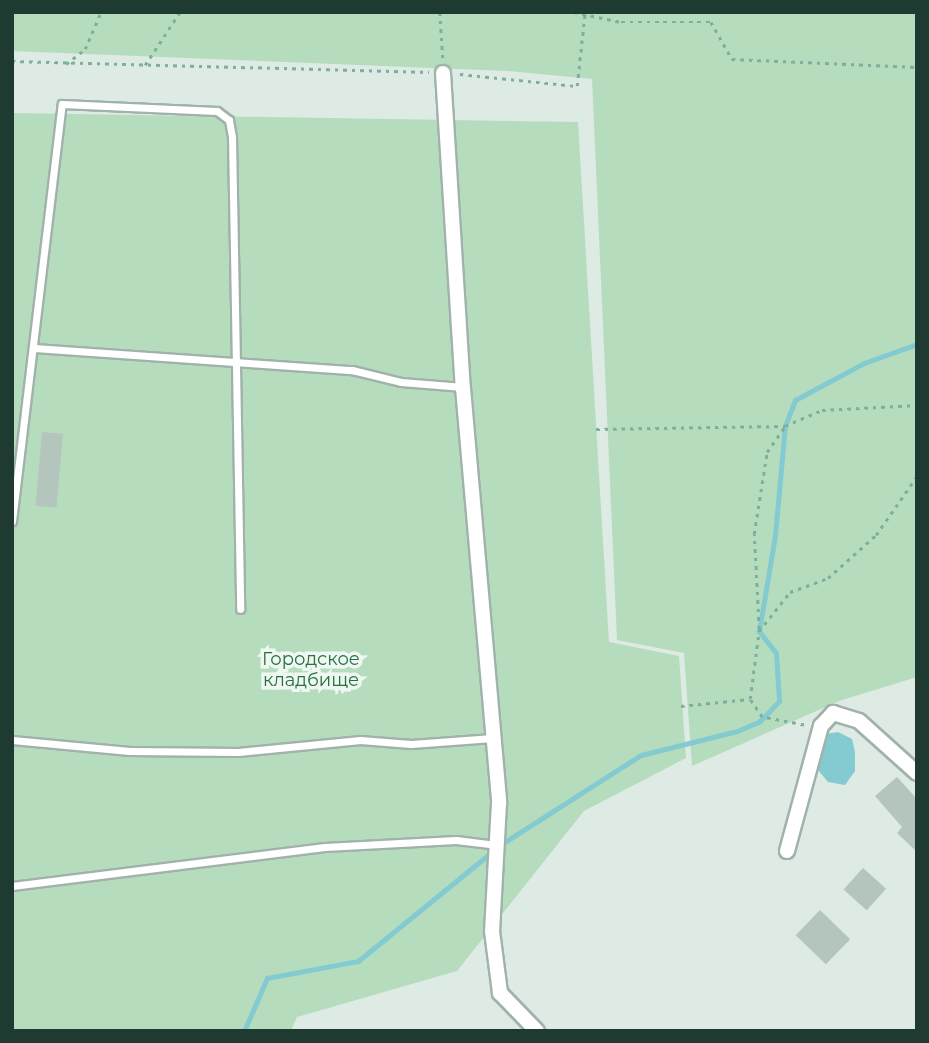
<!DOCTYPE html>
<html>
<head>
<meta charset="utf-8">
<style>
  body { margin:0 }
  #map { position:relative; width:929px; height:1043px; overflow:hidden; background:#deeae4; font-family:Montserrat,sans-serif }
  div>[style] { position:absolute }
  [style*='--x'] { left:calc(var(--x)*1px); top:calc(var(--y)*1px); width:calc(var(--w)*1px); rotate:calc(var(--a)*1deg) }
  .green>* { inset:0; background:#b6dcbe }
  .water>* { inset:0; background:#84cad1 }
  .stream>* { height:5px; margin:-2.5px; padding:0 2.5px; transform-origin:2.5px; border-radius:2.5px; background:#84cad1 }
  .building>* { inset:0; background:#b4c5bd; transform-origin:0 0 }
  .path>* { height:2.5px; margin-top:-1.25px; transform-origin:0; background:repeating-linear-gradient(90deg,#7eae9c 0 3.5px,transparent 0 8.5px) }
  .roads { filter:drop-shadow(2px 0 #a1b2ab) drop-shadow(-2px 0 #a1b2ab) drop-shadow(0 2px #a1b2ab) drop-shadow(0 -2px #a1b2ab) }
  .lane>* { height:7px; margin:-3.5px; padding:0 3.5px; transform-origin:3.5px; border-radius:3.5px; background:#fff }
  .street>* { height:14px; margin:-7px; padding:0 7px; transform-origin:7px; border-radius:7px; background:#fff }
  span { translate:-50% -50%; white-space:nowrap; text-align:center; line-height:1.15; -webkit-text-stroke:7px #eef7f2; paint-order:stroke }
  .park-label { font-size:18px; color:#297140 }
  .frame { position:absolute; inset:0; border:14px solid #1f3a31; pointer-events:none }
</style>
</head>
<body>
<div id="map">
  <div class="green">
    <i style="clip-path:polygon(12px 12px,917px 12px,917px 677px,839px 701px,692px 766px,684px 653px,617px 640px,592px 79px,507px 71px,12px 51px)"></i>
    <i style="clip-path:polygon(12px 113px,578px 122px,609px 642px,679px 656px,686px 758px,584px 811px,457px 971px,297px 1017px,291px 1031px,12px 1031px)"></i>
  </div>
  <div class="water">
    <i style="clip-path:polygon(838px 732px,852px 739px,855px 752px,855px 771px,845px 785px,828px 782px,818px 770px,826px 734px)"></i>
  </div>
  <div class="stream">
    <i style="--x:500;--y:845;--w:167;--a:-32.6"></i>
    <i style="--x:641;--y:755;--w:99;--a:-14"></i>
    <i style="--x:737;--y:731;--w:25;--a:-23"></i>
    <i style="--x:760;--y:721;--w:28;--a:-46"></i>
    <i style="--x:779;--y:701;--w:48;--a:-93.6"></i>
    <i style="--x:776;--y:653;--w:28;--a:-128"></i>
    <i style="--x:759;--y:631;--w:97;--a:-80.5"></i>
    <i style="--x:775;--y:535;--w:109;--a:-84.8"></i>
    <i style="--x:785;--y:426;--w:28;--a:-69"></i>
    <i style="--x:795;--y:400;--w:78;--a:-28.2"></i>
    <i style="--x:864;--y:363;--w:56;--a:-19.7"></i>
    <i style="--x:244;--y:1031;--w:58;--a:-66.5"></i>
    <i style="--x:267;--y:978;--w:93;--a:-10.6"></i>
    <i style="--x:358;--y:961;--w:174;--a:-39.2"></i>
  </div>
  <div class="building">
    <i style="left:42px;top:432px;width:21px;height:74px;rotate:5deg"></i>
    <i style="clip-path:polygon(897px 777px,917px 799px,917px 852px,897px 833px,902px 827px,875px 796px)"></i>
    <i style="left:863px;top:868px;width:31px;height:29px;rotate:42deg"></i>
    <i style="left:820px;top:910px;width:42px;height:35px;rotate:44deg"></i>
  </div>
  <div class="path">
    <i style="--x:440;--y:12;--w:47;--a:86.3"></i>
    <i style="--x:574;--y:12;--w:48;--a:12"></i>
    <i style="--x:621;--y:22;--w:90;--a:0"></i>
    <i style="--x:711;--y:22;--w:43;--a:60.4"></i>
    <i style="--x:732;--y:59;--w:185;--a:2.5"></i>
    <i style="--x:12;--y:61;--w:417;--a:1.5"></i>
    <i style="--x:66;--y:64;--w:24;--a:-38"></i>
    <i style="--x:85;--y:49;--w:40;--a:-66.6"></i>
    <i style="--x:145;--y:65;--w:64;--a:-56.6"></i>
    <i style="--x:460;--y:74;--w:118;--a:5.9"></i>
    <i style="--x:577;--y:86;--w:74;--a:-83.8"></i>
    <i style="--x:596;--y:429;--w:189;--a:-0.9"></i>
    <i style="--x:785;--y:426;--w:40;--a:-23.4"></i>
    <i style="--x:822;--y:410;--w:95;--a:-3"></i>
    <i style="--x:759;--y:629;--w:95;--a:-93"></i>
    <i style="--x:754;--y:534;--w:83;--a:-81"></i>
    <i style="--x:767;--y:452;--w:32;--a:-55"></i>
    <i style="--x:681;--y:706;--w:69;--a:-5.8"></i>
    <i style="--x:804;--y:725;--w:43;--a:-169.2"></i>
    <i style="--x:762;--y:717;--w:22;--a:-124"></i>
    <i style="--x:750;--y:699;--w:69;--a:-82.5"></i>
    <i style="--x:759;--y:631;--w:50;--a:-51.5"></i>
    <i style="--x:790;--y:592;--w:40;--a:-20.2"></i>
    <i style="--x:828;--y:578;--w:64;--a:-41.9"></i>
    <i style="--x:876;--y:535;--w:72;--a:-55.2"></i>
  </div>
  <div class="roads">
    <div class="lane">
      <i style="--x:34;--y:348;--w:319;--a:4"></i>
      <i style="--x:352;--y:370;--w:50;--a:13.8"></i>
      <i style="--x:401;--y:382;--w:62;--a:4.6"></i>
      <i style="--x:12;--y:521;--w:420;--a:-83.2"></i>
      <i style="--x:62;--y:104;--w:155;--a:2.6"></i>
      <i style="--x:217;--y:111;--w:15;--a:37"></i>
      <i style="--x:229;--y:120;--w:17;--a:80"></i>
      <i style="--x:232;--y:137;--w:472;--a:89"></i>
      <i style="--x:12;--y:740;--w:118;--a:5.4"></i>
      <i style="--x:129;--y:751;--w:109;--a:0.5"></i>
      <i style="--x:238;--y:752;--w:123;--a:-5.6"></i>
      <i style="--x:360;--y:740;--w:51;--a:4.5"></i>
      <i style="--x:411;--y:744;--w:82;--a:-4.2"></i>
      <i style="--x:12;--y:886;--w:315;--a:-7.1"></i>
      <i style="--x:325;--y:847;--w:131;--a:-3.1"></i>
      <i style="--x:456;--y:840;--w:38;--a:7"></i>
    </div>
    <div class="street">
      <i style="--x:443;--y:73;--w:316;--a:86.4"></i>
      <i style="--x:463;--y:388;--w:417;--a:85"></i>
      <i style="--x:499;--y:803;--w:128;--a:93.1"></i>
      <i style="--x:492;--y:931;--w:63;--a:82.6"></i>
      <i style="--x:500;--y:993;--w:53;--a:45.8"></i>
      <i style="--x:787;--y:851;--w:130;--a:-74.8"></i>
      <i style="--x:821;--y:726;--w:18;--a:-47"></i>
      <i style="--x:833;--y:713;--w:27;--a:17"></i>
      <i style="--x:859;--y:721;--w:78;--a:41.9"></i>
    </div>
  </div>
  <div class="park-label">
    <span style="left:311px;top:670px">Городское<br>кладбище</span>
  </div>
  <div class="frame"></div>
</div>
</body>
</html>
